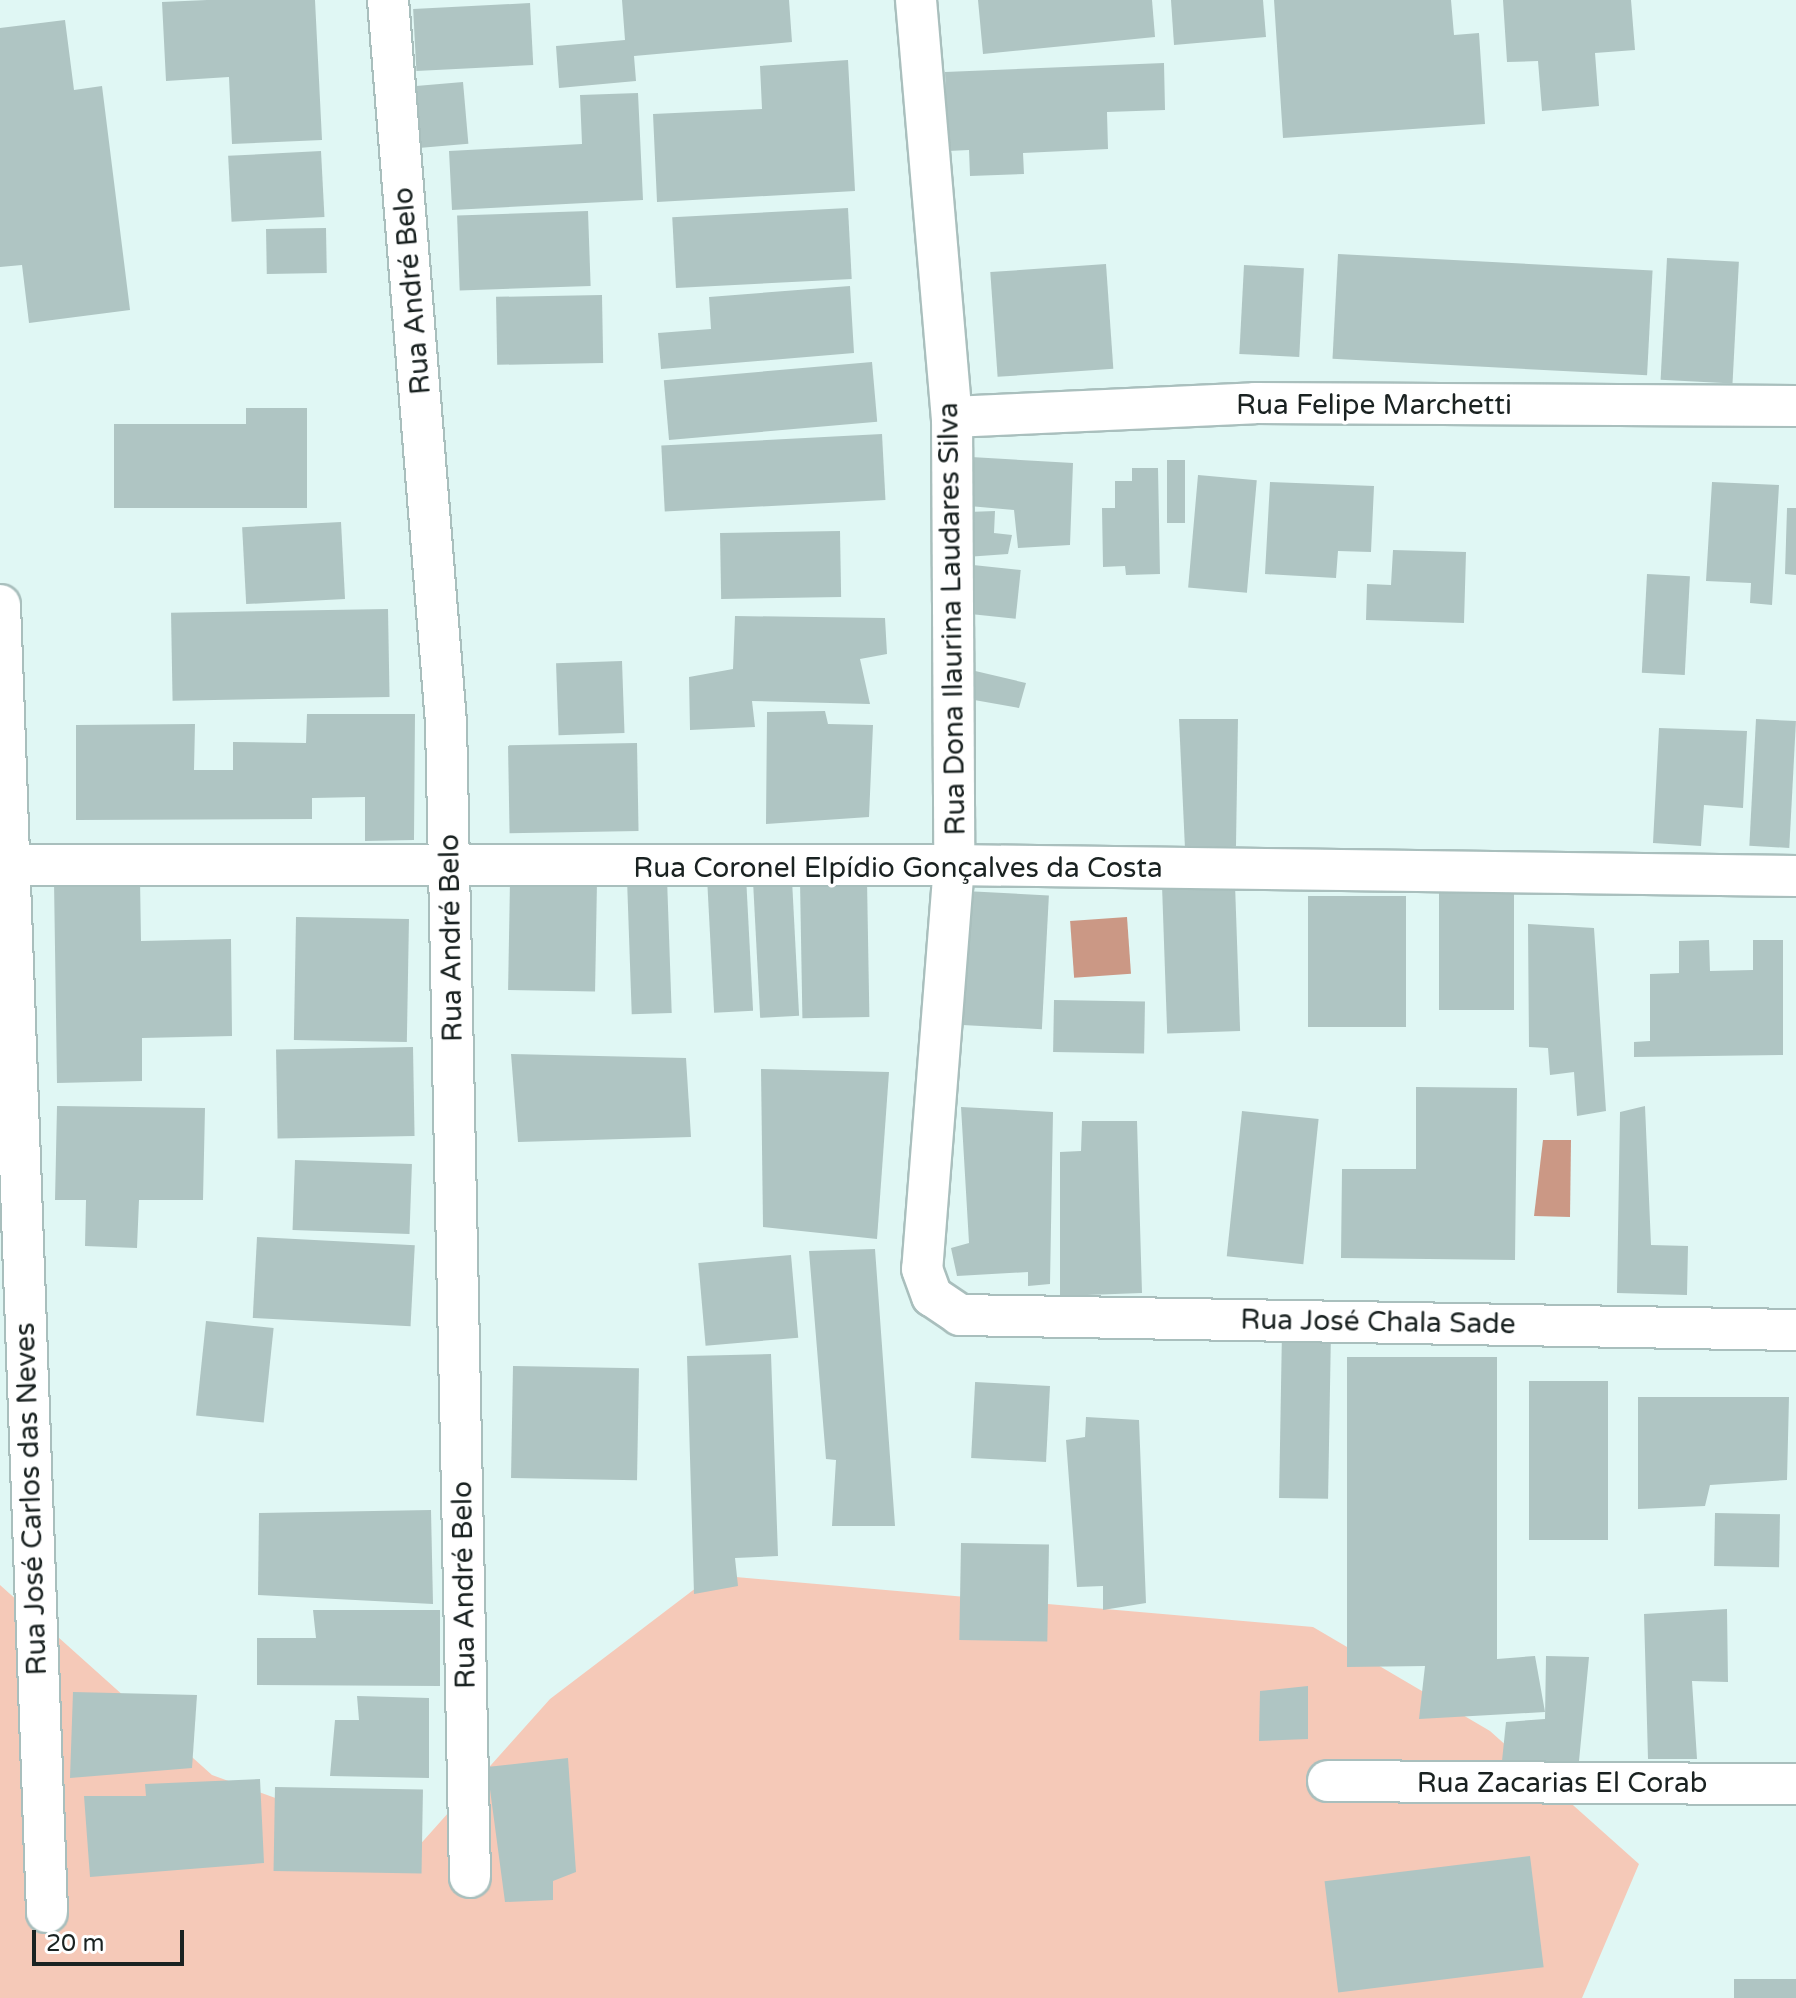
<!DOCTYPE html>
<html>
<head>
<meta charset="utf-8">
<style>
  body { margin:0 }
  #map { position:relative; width:1796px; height:1998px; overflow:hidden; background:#e0f7f4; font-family:"Varela Round",sans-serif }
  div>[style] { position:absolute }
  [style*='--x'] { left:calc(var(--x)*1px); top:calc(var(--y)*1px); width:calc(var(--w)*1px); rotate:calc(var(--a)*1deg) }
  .green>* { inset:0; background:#f5c9b8 }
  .water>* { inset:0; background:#cb9885; transform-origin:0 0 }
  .building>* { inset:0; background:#afc5c3; transform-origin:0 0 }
  .roads { filter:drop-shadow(2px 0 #a9bfbd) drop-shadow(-2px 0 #a9bfbd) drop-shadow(0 2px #a9bfbd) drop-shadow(0 -2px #a9bfbd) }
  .minor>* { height:40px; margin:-20px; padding:0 20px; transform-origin:20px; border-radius:20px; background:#fff }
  span { translate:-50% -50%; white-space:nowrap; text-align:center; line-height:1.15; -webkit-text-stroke:7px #fff; paint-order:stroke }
  .street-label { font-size:28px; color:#1a2221 }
  .scale { position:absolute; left:32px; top:1930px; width:152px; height:36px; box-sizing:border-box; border:4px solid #1a2221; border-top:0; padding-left:10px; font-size:24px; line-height:28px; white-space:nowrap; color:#1a2221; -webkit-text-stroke:6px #fff; paint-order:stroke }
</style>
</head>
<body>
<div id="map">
  <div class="green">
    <i style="clip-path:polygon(713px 1575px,1313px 1627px,1490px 1731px,1639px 1864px,1582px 1998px,0 1998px,0 1585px,212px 1775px,416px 1849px,550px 1699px)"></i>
  </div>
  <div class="water">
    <i style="left:1127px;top:917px;width:57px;height:57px;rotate:86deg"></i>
    <i style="clip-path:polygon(1543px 1140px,1571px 1140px,1570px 1217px,1534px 1216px)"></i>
  </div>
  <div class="building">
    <i style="clip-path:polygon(207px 0,315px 0,322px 140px,232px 144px,229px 77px,166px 81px,162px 2px)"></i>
    <i style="clip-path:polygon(622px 0,789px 0,792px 42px,634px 56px,636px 81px,559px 88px,556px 46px,625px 40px)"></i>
    <i style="clip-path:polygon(978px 0,1152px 0,1155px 37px,983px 54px)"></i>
    <i style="clip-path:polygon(1171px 0,1263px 0,1266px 37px,1174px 45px)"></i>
    <i style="clip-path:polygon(1274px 0,1451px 0,1454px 35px,1479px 33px,1485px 124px,1283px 138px)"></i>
    <i style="clip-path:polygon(1503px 0,1631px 0,1635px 50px,1595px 53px,1599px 106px,1542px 111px,1538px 61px,1507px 62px)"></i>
    <i style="left:530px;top:3px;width:62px;height:117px;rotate:87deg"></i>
    <i style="clip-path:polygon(65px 20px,74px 90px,102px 86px,130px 310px,29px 323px,22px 265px,0 267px,0 28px)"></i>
    <i style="clip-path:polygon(848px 60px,855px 191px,657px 202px,653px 114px,762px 109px,760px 66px)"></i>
    <i style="clip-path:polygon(1164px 63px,1165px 110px,1107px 112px,1108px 149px,1023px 153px,1024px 174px,970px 176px,969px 150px,948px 151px,945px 72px)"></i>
    <i style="left:463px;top:82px;width:62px;height:50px;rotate:85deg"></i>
    <i style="clip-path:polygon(638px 93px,643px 200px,452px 210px,449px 151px,582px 144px,580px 95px)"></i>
    <i style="left:321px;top:151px;width:66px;height:93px;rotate:87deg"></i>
    <i style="left:848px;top:208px;width:71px;height:176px;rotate:87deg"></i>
    <i style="left:588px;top:211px;width:75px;height:131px;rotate:88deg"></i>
    <i style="left:326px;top:228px;width:45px;height:60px;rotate:89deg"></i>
    <i style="left:1338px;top:254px;width:315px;height:105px;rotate:3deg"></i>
    <i style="left:1667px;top:258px;width:72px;height:122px;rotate:3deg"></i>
    <i style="left:1106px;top:264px;width:105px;height:116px;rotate:86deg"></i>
    <i style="left:1244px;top:265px;width:60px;height:89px;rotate:3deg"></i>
    <i style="clip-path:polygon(850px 286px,854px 353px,661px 369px,658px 333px,711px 329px,709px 297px)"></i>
    <i style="left:602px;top:295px;width:68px;height:106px;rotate:89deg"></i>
    <i style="left:872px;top:362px;width:60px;height:209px;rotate:85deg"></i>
    <i style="clip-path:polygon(246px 408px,307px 408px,307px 508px,114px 508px,114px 424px,246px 424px)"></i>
    <i style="left:882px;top:434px;width:66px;height:221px;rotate:87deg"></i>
    <i style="clip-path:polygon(971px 457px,1073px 463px,1070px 545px,1018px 548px,1014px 510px,969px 506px)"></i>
    <i style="left:1167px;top:460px;width:18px;height:63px"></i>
    <i style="clip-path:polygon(1132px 468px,1158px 468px,1160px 574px,1126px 575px,1125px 566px,1103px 567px,1102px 508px,1115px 508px,1115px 481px,1132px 481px)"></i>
    <i style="left:1198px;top:475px;width:59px;height:113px;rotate:5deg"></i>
    <i style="clip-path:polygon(1270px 482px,1374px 486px,1371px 552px,1338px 551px,1336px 578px,1265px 574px)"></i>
    <i style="clip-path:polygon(1712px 482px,1779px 485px,1772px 605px,1750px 603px,1751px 583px,1706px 581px)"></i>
    <i style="clip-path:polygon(1787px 508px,1796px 508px,1796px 575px,1785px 574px)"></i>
    <i style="clip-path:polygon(995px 511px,994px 533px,1012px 535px,1008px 554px,966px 557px,968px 512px)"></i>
    <i style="left:341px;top:522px;width:77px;height:99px;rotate:87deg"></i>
    <i style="left:840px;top:531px;width:66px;height:120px;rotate:89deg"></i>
    <i style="clip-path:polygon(1393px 550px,1466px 552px,1464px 623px,1366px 620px,1367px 584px,1391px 585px)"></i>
    <i style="left:973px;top:565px;width:48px;height:49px;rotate:6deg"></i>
    <i style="left:1647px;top:574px;width:43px;height:99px;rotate:3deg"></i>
    <i style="left:388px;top:609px;width:88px;height:217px;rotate:89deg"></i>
    <i style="clip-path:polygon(735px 616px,885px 618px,887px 654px,860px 659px,870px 704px,752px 701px,755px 727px,690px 730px,689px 677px,733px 669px)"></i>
    <i style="left:622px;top:661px;width:72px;height:66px;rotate:88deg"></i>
    <i style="clip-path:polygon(971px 670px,1026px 683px,1019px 708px,963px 698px)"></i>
    <i style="clip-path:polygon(825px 711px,828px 724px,873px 725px,869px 817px,766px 824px,767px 712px)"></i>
    <i style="clip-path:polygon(307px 714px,415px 714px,414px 840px,365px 841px,365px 797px,312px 798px,312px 819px,76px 820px,76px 725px,195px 724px,194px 770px,233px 770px,233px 742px,306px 743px)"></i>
    <i style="clip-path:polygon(1179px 719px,1238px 719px,1236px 846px,1185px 849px)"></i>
    <i style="left:1756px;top:719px;width:40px;height:127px;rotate:3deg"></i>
    <i style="clip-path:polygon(1659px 728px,1747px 731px,1743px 808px,1704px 805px,1701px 846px,1653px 843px)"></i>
    <i style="left:637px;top:743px;width:88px;height:129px;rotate:89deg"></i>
    <i style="left:746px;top:876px;width:135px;height:39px;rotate:87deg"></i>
    <i style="left:667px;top:878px;width:135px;height:40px;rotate:88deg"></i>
    <i style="clip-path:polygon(140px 879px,141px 941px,231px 939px,232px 1036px,142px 1038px,142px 1081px,57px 1083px,54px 881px)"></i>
    <i style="left:510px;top:880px;width:87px;height:110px;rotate:1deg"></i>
    <i style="left:792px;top:880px;width:136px;height:39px;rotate:87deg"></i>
    <i style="left:867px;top:880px;width:137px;height:67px;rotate:89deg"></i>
    <i style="left:1235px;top:884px;width:147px;height:73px;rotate:88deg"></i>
    <i style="left:965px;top:891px;width:84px;height:134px;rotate:3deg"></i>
    <i style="left:1439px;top:891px;width:75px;height:119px"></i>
    <i style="left:1308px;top:896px;width:98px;height:131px"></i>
    <i style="left:296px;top:917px;width:113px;height:123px;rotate:1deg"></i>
    <i style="clip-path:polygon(1528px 924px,1594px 928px,1606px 1111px,1577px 1116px,1574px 1072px,1550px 1075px,1548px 1048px,1529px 1047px)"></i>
    <i style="clip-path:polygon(1709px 940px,1710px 971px,1753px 970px,1753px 940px,1783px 940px,1783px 1055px,1634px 1057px,1634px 1042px,1650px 1041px,1650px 974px,1679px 973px,1679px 941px)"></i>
    <i style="left:1054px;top:1000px;width:91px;height:52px;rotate:1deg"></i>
    <i style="left:413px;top:1047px;width:89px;height:137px;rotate:89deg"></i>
    <i style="clip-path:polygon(511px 1054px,686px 1058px,691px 1137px,518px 1142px)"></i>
    <i style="clip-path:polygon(761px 1069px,889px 1072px,877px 1239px,763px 1227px)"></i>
    <i style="clip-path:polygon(1416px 1087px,1517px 1088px,1515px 1260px,1341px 1258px,1342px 1169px,1416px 1169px)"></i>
    <i style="clip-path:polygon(57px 1106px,205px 1108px,203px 1200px,139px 1200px,137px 1248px,85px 1246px,86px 1200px,55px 1200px)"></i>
    <i style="clip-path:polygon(1645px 1106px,1651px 1245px,1688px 1246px,1687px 1295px,1617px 1293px,1620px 1112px)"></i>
    <i style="clip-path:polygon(961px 1107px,1053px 1112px,1050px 1284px,1028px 1286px,1028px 1272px,957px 1276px,951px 1248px,969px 1243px)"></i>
    <i style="left:1242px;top:1111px;width:77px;height:146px;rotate:6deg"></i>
    <i style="clip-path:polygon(1082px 1121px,1137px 1121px,1142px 1293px,1060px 1296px,1060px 1152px,1081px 1151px)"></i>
    <i style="left:295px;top:1160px;width:117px;height:70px;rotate:2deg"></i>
    <i style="left:257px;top:1237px;width:158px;height:81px;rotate:3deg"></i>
    <i style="clip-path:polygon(875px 1249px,895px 1526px,832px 1526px,836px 1460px,826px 1459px,809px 1251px)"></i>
    <i style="left:791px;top:1255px;width:83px;height:93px;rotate:85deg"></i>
    <i style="left:206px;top:1321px;width:68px;height:95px;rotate:6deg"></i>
    <i style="left:1282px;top:1330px;width:49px;height:168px;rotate:1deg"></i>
    <i style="clip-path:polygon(771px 1354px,778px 1556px,735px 1558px,738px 1586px,694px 1594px,687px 1356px)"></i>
    <i style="clip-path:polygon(1347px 1357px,1497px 1357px,1497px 1659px,1535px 1656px,1545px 1712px,1419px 1719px,1425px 1666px,1347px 1667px)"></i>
    <i style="left:513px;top:1366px;width:126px;height:112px;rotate:1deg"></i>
    <i style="left:1529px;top:1381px;width:79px;height:159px"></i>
    <i style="left:1050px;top:1386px;width:76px;height:75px;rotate:93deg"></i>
    <i style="clip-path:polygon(1638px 1397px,1789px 1397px,1787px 1480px,1710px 1485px,1705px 1506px,1638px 1509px)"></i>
    <i style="clip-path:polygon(1086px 1417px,1139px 1420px,1146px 1603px,1103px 1610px,1103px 1586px,1077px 1587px,1066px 1440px,1085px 1437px)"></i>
    <i style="clip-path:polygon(431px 1510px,433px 1604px,258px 1595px,259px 1513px)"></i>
    <i style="left:1715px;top:1513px;width:65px;height:53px;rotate:1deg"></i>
    <i style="left:961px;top:1543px;width:88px;height:97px;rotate:1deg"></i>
    <i style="clip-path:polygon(1727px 1609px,1728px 1682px,1692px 1681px,1697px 1759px,1648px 1759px,1644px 1614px)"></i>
    <i style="clip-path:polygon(313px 1610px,440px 1610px,440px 1686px,257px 1685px,257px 1638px,316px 1638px)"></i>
    <i style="clip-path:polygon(1546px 1656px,1589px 1657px,1579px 1761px,1502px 1761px,1506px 1722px,1545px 1719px)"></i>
    <i style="clip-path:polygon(1308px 1686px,1308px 1739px,1259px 1741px,1260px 1691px)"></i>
    <i style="clip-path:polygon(73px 1692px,197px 1695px,192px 1768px,70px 1778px)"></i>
    <i style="clip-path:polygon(357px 1696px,429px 1698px,429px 1778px,330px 1776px,335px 1720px,359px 1720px)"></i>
    <i style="clip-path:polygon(568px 1758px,576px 1872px,553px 1881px,553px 1900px,505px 1902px,487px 1767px)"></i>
    <i style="clip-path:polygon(260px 1779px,264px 1863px,90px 1877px,84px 1796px,146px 1796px,145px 1784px)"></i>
    <i style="left:275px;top:1787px;width:148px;height:84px;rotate:1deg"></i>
    <i style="left:1530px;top:1856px;width:112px;height:207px;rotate:83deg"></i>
    <i style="left:1796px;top:1979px;width:19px;height:62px;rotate:90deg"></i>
  </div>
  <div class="roads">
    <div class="minor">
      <i style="--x:388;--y:0;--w:725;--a:85.41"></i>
      <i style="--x:446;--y:723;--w:1154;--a:88.81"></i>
      <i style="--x:916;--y:0;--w:419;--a:85.1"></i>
      <i style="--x:952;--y:417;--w:448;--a:89.7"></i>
      <i style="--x:954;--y:865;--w:405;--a:94.5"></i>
      <i style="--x:922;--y:1269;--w:29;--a:70"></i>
      <i style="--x:932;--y:1296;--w:34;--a:34"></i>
      <i style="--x:960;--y:1315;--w:836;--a:1.03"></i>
      <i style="--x:952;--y:417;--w:303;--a:-2.6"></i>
      <i style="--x:1255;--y:403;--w:541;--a:0.32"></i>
      <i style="--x:0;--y:605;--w:1308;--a:87.94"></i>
      <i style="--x:0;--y:865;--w:954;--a:0"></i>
      <i style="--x:954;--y:865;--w:842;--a:0.75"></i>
      <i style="--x:1328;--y:1781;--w:468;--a:0.4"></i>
    </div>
  </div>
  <div class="street-label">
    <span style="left:412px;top:291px;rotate:-95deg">Rua André Belo</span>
    <span style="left:1374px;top:405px">Rua Felipe Marchetti</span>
    <span style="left:952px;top:619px;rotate:-91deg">Rua Dona Ilaurina Laudares Silva</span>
    <span style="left:898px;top:868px">Rua Coronel Elpídio Gonçalves da Costa</span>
    <span style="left:451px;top:938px;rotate:-91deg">Rua André Belo</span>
    <span style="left:1378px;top:1322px;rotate:1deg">Rua José Chala Sade</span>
    <span style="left:31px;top:1499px;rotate:-92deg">Rua José Carlos das Neves</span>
    <span style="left:464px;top:1585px;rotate:-91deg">Rua André Belo</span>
    <span style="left:1562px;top:1783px">Rua Zacarias El Corab</span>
  </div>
  <div class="scale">20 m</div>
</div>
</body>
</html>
